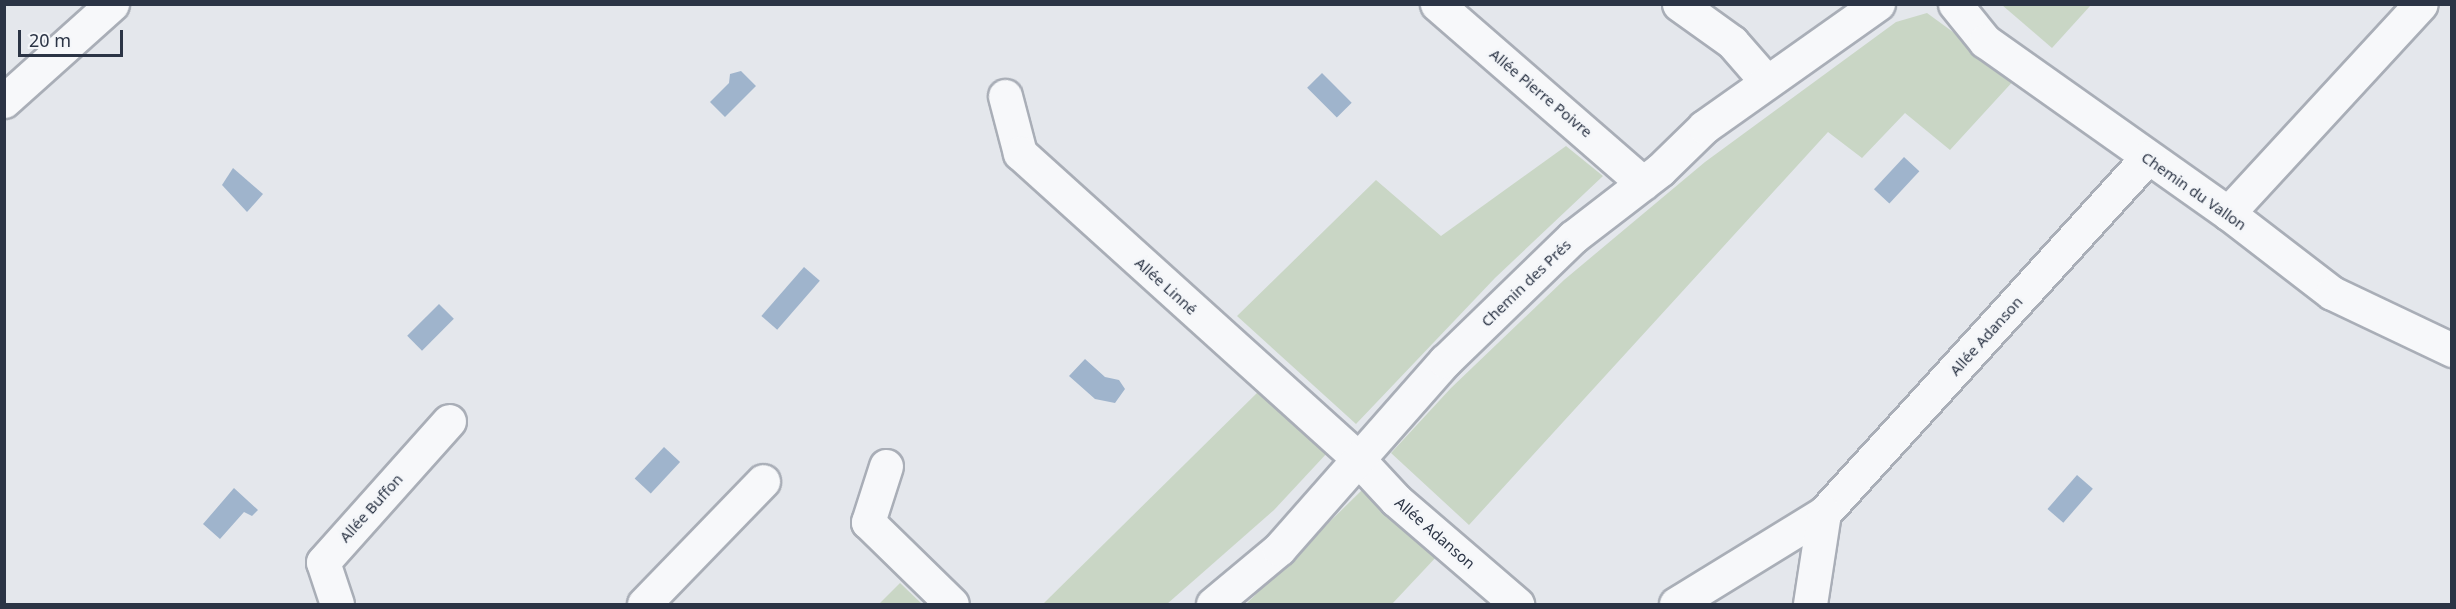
<!DOCTYPE html>
<html>
<head>
<meta charset="utf-8">
<style>
  body { margin:0 }
  #map { position:relative; width:2456px; height:609px; overflow:hidden; background:#e4e7ec; font-family:"Noto Sans",sans-serif }
  div>[style] { position:absolute }
  [style*='--x'] { left:calc(var(--x)*1px); top:calc(var(--y)*1px); width:calc(var(--w)*1px); rotate:calc(var(--a)*1deg) }
  .green>* { inset:0; background:#c9d6c5 }
  .water>* { inset:0; background:#9fb4cc; transform-origin:0 0 }
  .roads { filter:drop-shadow(2px 0 #a9aeb7) drop-shadow(-2px 0 #a9aeb7) drop-shadow(0 2px #a9aeb7) drop-shadow(0 -2px #a9aeb7) }
  .minor>* { height:33px; margin:-16.5px; padding:0 16.5px; transform-origin:16.5px; border-radius:16.5px; background:#f7f8fa }
  span { translate:-50% -50%; white-space:nowrap; text-align:center; line-height:1.15; -webkit-text-stroke:5px #f4f6f9; paint-order:stroke }
  .street-label { font-size:15px; color:#2b3445 }
  .frame { position:absolute; inset:0; border:6px solid #2b3445; pointer-events:none }
  .scale { position:absolute; left:18px; top:30px; width:105px; height:27px; box-sizing:border-box; border:3px solid #2b3445; border-top:0; padding-left:8px; font-size:18px; line-height:21px; white-space:nowrap; color:#2b3445; -webkit-text-stroke:4px #f4f6f9; paint-order:stroke }
</style>
</head>
<body>
<div id="map">
  <div class="green">
    <i style="clip-path:polygon(2002px 5px,2091px 5px,2052px 48px)"></i>
    <i style="clip-path:polygon(1927px 13px,2016px 78px,1950px 150px,1905px 113px,1862px 158px,1828px 132px,1469px 525px,1391px 453px,1451px 388px,1564px 280px,1705px 162px,1896px 22px)"></i>
    <i style="clip-path:polygon(1566px 146px,1603px 176px,1495px 278px,1356px 424px,1237px 316px,1376px 180px,1441px 236px)"></i>
    <i style="clip-path:polygon(1261px 389px,1328px 452px,1274px 510px,1167px 604px,1043px 604px)"></i>
    <i style="clip-path:polygon(1363px 489px,1438px 555px,1392px 604px,1246px 604px)"></i>
    <i style="clip-path:polygon(900px 583px,922px 604px,879px 604px)"></i>
  </div>
  <div class="water">
    <i style="clip-path:polygon(741px 71px,756px 86px,725px 117px,710px 102px,729px 83px,730px 74px)"></i>
    <i style="left:1322px;top:73px;width:42px;height:21px;rotate:45deg"></i>
    <i style="left:1904px;top:157px;width:21px;height:44px;rotate:43deg"></i>
    <i style="clip-path:polygon(233px 168px,263px 194px,247px 212px,222px 185px)"></i>
    <i style="left:804px;top:267px;width:21px;height:65px;rotate:41deg"></i>
    <i style="left:439px;top:304px;width:21px;height:45px;rotate:45deg"></i>
    <i style="clip-path:polygon(1085px 359px,1105px 377px,1119px 380px,1125px 389px,1115px 403px,1095px 399px,1069px 376px)"></i>
    <i style="left:664px;top:447px;width:22px;height:43px;rotate:43deg"></i>
    <i style="left:2077px;top:475px;width:21px;height:45px;rotate:41deg"></i>
    <i style="clip-path:polygon(234px 488px,258px 510px,252px 516px,244px 512px,220px 539px,203px 524px)"></i>
  </div>
  <div class="roads">
    <div class="minor">
      <i style="--x:1437;--y:4;--w:273;--a:41"></i>
      <i style="--x:1679;--y:4;--w:65;--a:35.6"></i>
      <i style="--x:1732;--y:42;--w:52;--a:48.9"></i>
      <i style="--x:1955;--y:4;--w:48;--a:51"></i>
      <i style="--x:1985;--y:41;--w:298;--a:35.3"></i>
      <i style="--x:2228;--y:213;--w:131;--a:37.6"></i>
      <i style="--x:2332;--y:293;--w:133;--a:25.4"></i>
      <i style="--x:1005;--y:96;--w:59;--a:75.3"></i>
      <i style="--x:1020;--y:153;--w:455;--a:42.1"></i>
      <i style="--x:1357;--y:458;--w:57;--a:47.1"></i>
      <i style="--x:1396;--y:500;--w:160;--a:40.7"></i>
      <i style="--x:4;--y:101;--w:145;--a:-41.9"></i>
      <i style="--x:2228;--y:213;--w:284;--a:-47.3"></i>
      <i style="--x:886;--y:466;--w:59;--a:107.8"></i>
      <i style="--x:868;--y:522;--w:117;--a:44.3"></i>
      <i style="--x:337;--y:604;--w:44;--a:-108.4"></i>
      <i style="--x:323;--y:562;--w:189;--a:-48.2"></i>
      <i style="--x:644;--y:604;--w:171;--a:-45.9"></i>
      <i style="--x:1213;--y:604;--w:86;--a:-39.8"></i>
      <i style="--x:1279;--y:549;--w:251;--a:-48.6"></i>
      <i style="--x:1445;--y:361;--w:178;--a:-44.1"></i>
      <i style="--x:1573;--y:237;--w:110;--a:-37.6"></i>
      <i style="--x:1660;--y:170;--w:62;--a:-44.3"></i>
      <i style="--x:1704;--y:127;--w:213;--a:-35.3"></i>
      <i style="--x:1676;--y:604;--w:174;--a:-31.6"></i>
      <i style="--x:1824;--y:513;--w:480;--a:-47.7"></i>
      <i style="--x:1810;--y:604;--w:92;--a:-81.3"></i>
    </div>
  </div>
  <div class="street-label">
    <span style="left:1541px;top:93px;rotate:40deg">Allée Pierre Poivre</span>
    <span style="left:2194px;top:191px;rotate:35deg">Chemin du Vallon</span>
    <span style="left:1526px;top:283px;rotate:-44deg">Chemin des Prés</span>
    <span style="left:1166px;top:286px;rotate:42deg">Allée Linné</span>
    <span style="left:1986px;top:336px;rotate:-48deg">Allée Adanson</span>
    <span style="left:371px;top:508px;rotate:-48deg">Allée Buffon</span>
    <span style="left:1435px;top:533px;rotate:41deg">Allée Adanson</span>
  </div>
  <div class="frame"></div>
  <div class="scale">20 m</div>
</div>
</body>
</html>
